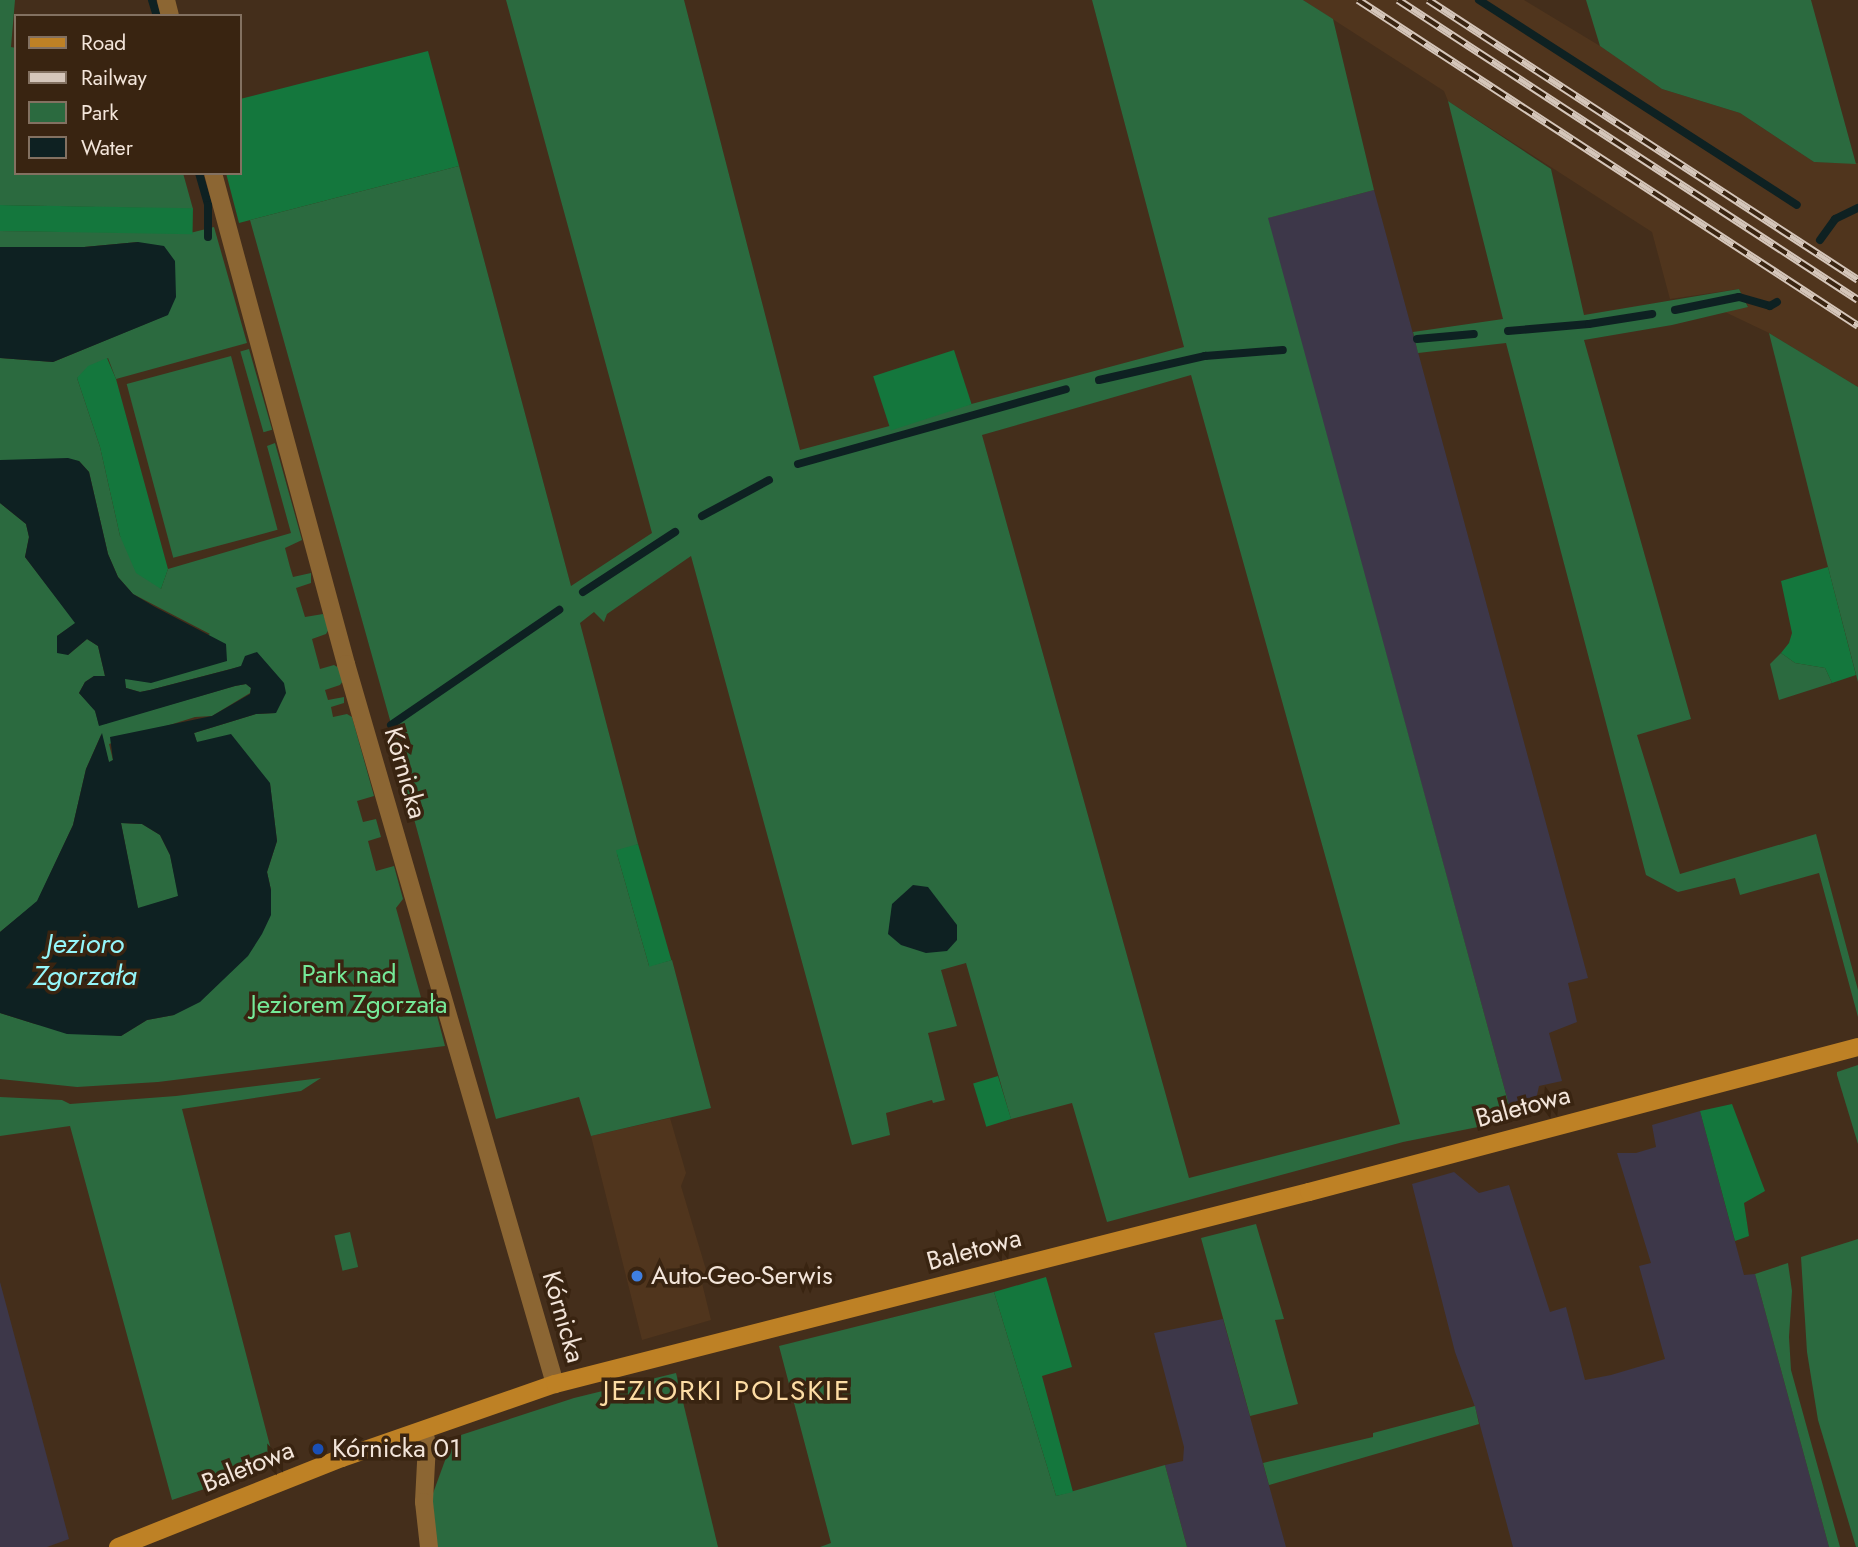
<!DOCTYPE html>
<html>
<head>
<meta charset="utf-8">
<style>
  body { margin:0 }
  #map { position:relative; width:1858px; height:1547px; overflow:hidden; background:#442e1b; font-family:Jost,sans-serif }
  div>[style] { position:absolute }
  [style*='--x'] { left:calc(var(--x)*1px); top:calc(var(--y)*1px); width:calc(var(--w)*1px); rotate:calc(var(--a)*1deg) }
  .built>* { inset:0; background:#50351d }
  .industrial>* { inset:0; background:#3d3749 }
  .green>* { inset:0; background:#2b6a3f; transform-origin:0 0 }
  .forest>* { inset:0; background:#14773d; transform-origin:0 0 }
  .water>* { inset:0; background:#0e2122 }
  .stream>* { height:8px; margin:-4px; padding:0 4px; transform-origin:4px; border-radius:4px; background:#0e2122 }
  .street>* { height:18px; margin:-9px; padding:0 9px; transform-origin:9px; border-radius:9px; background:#8c6633 }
  .secondary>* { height:18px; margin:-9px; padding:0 9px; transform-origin:9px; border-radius:9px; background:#be8125 }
  .rail>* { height:8px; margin-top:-4px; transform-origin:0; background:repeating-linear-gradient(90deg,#392411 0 16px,#d5c6ba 0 32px); box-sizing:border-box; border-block:2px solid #d5c6ba }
  .dots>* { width:19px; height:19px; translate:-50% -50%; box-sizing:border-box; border:4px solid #392411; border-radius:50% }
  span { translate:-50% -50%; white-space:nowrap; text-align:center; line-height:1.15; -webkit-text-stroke:7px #392411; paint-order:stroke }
  .street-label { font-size:26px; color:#f3e5da }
  .park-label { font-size:26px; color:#75e998 }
  .poi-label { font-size:26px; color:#f3e5da }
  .left { translate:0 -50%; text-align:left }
  .water-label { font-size:28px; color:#94f6fa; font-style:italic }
  .neighbourhood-label { font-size:28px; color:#fddca4; letter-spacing:2px }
  .legend { position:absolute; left:14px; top:14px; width:228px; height:161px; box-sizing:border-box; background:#392411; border:2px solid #837161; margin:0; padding:9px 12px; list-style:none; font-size:21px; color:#f3e5da }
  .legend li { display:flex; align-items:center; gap:14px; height:35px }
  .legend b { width:35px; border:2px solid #837161 }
</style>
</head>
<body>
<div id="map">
  <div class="built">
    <i style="clip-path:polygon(1303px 0,1524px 0,1600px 46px,1662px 89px,1740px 113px,1814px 162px,1858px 163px,1858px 387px,1769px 333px,1725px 312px,1748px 306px,1739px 289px,1670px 299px,1652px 232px,1448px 101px,1444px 91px)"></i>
    <i style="clip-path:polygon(670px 1118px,686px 1173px,681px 1186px,707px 1273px,700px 1275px,711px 1320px,642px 1340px,591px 1136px)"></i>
  </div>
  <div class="industrial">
    <i style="clip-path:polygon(1374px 190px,1588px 978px,1568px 983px,1577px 1022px,1549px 1033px,1562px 1081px,1539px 1086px,1533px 1114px,1513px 1120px,1267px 218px)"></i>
    <i style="clip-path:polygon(1700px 1111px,1744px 1275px,1755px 1274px,1829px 1547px,1513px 1547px,1475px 1407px,1455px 1352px,1412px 1184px,1454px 1172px,1479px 1193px,1509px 1185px,1550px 1312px,1566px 1307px,1585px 1380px,1611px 1375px,1665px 1359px,1639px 1266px,1651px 1263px,1617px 1153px,1636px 1153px,1656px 1147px,1652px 1125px)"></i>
    <i style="clip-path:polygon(0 1282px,69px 1539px,47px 1547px,0 1547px)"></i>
    <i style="clip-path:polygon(1223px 1319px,1286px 1547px,1187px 1547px,1165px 1465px,1183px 1461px,1184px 1447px,1154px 1333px)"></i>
  </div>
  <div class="green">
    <i style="clip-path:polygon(0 0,15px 0,11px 47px,16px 48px,16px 173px,183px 173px,193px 209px,0 205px)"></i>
    <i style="clip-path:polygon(evenodd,506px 0,684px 0,800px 450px,1184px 347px,1092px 0,1303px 0,1333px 19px,1374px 190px,1268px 218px,1513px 1120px,1403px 1142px,1107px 1222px,1072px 1103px,1011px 1119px,966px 963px,941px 970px,957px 1026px,928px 1033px,945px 1100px,933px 1103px,932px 1100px,886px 1113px,890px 1135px,852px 1145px,691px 556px,607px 614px,604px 622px,594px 612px,580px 623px,638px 844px,617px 854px,649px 966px,672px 960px,711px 1108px,591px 1136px,579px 1097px,496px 1119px,396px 753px,390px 720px,250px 220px,459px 166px,571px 586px,652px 533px,506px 0,1191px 375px,1400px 1124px,1189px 1178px,982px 435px,1191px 375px)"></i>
    <i style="clip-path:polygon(1586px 0,1811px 0,1856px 164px,1814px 162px,1740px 113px,1662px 89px,1600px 46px)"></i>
    <i style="clip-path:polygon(1448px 101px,1551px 169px,1584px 315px,1739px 289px,1748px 307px,1672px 325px,1584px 340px,1691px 719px,1637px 735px,1680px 874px,1816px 834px,1858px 990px,1858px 1017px,1819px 873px,1740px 895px,1735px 878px,1678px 892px,1646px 875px,1506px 343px,1418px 353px,1413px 332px,1503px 319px)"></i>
    <i style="clip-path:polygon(214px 227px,247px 343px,116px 379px,108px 358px,77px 378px,100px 447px,120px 536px,161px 589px,168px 569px,291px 533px,267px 446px,275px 443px,302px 540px,285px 548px,290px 567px,293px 577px,311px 573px,311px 583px,296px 588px,305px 617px,323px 614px,329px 629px,326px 634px,312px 639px,320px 669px,334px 665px,339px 668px,343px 681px,340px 685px,325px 690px,328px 700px,344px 697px,344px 703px,331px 707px,333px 717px,347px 714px,352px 717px,374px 796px,357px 801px,363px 822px,376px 819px,381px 837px,368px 841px,376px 871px,394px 866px,403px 899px,396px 908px,422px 1001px,434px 1004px,445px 1046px,158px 1082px,77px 1087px,0 1079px,0 1013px,35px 1024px,121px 1036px,147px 1020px,174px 1015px,271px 890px,267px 872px,277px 841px,270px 784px,261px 775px,197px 743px,194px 733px,256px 714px,276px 713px,242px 666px,150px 690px,140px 692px,126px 688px,124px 679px,210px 634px,133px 594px,118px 577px,108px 554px,89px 472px,79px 461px,0 460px,0 358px,53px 362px,167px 315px,138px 242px,84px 247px,0 247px,0 231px,190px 233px)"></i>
    <i style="clip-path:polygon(1769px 333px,1858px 387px,1858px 682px,1828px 567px)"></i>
    <i style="left:249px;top:349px;width:84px;height:9px;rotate:74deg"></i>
    <i style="left:231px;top:356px;width:180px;height:108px;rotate:75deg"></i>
    <i style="clip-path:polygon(0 503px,26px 524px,29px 537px,25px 557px,76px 623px,57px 636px,68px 655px,87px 639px,98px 646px,105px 676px,94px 676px,85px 682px,79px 693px,95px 710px,99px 725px,235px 686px,246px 684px,251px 688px,250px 693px,212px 716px,195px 717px,109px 744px,113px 760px,109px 763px,101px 735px,86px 769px,73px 825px,37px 902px,0 932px)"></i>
    <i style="clip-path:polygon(1781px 653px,1795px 663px,1825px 668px,1832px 683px,1779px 700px,1770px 664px)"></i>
    <i style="clip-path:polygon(121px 823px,142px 824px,160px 835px,170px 855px,179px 896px,138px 909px)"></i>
    <i style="clip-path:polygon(1858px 1065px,1858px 1144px,1837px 1075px,1837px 1072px)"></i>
    <i style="clip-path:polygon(321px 1078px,301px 1091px,182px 1109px,275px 1465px,172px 1500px,70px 1126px,0 1136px,0 1097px,62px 1100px,70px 1104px,176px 1096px)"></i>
    <i style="clip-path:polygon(1256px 1224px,1284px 1319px,1275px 1320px,1298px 1404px,1250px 1416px,1201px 1238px)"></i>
    <i style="left:350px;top:1232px;width:36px;height:16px;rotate:77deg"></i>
    <i style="clip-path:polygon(1858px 1239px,1858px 1547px,1856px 1547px,1818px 1420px,1807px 1352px,1801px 1257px)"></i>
    <i style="clip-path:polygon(1788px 1263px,1792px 1291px,1789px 1337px,1791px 1370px,1840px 1547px,1829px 1547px,1755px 1274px)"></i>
    <i style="clip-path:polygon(994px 1292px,1056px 1496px,1165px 1465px,1187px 1547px,820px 1547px,831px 1543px,779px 1346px)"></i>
    <i style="clip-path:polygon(676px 1373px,718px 1547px,437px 1547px,432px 1496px,447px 1455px,461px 1435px,574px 1398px)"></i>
    <i style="clip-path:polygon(1475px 1406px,1479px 1424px,1269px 1485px,1263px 1463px,1373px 1437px,1373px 1433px)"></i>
  </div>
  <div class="forest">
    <i style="clip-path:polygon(428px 51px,459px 166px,239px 223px,226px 173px,240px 173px,240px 99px)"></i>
    <i style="left:0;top:205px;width:193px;height:26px;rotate:1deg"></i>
    <i style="left:954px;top:350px;width:57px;height:85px;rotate:72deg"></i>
    <i style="clip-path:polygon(107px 358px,116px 379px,168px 569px,161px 589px,136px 573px,120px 536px,100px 447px,77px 378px,88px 366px)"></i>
    <i style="clip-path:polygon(1828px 567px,1856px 675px,1832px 683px,1825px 668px,1795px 663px,1781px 653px,1789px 643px,1792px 633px,1781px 581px)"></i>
    <i style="left:638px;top:844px;width:121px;height:23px;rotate:74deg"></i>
    <i style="left:998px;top:1076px;width:45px;height:26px;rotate:73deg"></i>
    <i style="clip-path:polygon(1732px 1104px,1765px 1191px,1744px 1203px,1749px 1236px,1735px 1241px,1700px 1111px)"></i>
    <i style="clip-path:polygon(1046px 1277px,1072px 1367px,1042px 1376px,1073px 1492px,1056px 1496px,994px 1292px)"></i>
  </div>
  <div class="water">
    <i style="clip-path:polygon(138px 242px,164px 246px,175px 261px,176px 297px,168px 315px,53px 362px,0 358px,0 247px,84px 247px)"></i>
    <i style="clip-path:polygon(evenodd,68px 458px,79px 461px,89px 472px,108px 554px,118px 577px,133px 594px,155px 607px,226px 644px,227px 661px,151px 683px,125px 679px,126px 688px,140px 692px,150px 690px,231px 669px,241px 666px,245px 656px,257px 652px,284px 683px,286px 693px,276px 713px,256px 714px,194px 733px,197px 742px,231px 734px,270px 783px,277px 841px,267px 872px,271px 890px,271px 915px,262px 934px,248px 956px,200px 1002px,174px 1015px,147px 1020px,121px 1036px,67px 1034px,0 1013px,0 932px,37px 901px,73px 825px,86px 769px,102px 733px,109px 762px,113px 760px,110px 737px,212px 716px,250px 694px,251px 688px,246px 684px,235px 686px,99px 726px,95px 711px,79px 693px,85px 682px,94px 676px,105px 676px,98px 646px,87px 639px,68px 655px,57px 653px,57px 636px,75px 623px,25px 557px,29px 537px,26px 524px,0 503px,0 460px,68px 458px,121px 823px,142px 824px,160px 835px,170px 855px,178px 896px,138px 908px,121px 823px)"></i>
    <i style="clip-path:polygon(913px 885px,928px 887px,957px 925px,957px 940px,947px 951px,926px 953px,901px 945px,888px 934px,892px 904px)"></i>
  </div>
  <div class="stream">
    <i style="--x:152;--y:0;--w:17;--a:73"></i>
    <i style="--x:1479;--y:0;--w:378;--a:32.8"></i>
    <i style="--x:199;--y:173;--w:33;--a:74"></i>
    <i style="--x:208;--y:205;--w:32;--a:90"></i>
    <i style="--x:1820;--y:240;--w:26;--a:-54"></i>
    <i style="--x:1835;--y:219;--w:25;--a:-26"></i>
    <i style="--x:1675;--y:310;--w:65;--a:-11.5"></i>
    <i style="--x:1739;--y:297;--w:32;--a:16"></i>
    <i style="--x:1770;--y:306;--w:8;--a:-30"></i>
    <i style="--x:1508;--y:331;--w:81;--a:-4.9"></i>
    <i style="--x:1589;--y:324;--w:64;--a:-9"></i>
    <i style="--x:1417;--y:339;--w:57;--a:-5"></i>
    <i style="--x:1099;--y:380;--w:109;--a:-12.8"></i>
    <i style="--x:1205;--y:356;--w:78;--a:-4.4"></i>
    <i style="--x:798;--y:464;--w:278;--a:-15.6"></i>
    <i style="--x:702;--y:516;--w:76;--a:-28.2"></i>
    <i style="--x:583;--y:592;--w:110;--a:-33.1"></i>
    <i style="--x:391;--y:725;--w:204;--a:-34.4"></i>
  </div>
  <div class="street">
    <i style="--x:166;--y:0;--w:16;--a:76"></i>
    <i style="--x:213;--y:173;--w:509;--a:74.84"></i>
    <i style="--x:346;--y:664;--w:750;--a:73.81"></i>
    <i style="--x:424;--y:1431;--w:13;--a:77"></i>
    <i style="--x:427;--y:1444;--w:58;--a:93"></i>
    <i style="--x:424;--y:1502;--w:45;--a:83.7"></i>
  </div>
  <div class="secondary">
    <i style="--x:118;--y:1547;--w:241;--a:-21.7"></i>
    <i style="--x:342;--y:1458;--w:225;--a:-19.2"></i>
    <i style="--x:555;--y:1384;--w:778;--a:-14.29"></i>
    <i style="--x:1309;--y:1192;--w:568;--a:-14.79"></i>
  </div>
  <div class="rail">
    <i style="--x:1358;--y:0;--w:597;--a:33.1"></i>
    <i style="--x:1398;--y:0;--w:549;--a:33.11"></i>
    <i style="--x:1428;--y:0;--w:513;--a:33.07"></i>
  </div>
  <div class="dots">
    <i style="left:637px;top:1276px;background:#3f7fe0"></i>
    <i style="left:318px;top:1449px;background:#1a4fb4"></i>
  </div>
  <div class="street-label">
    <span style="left:405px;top:773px;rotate:74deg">Kórnicka</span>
    <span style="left:1523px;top:1107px;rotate:-15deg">Baletowa</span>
    <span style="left:974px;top:1250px;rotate:-15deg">Baletowa</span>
    <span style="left:563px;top:1317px;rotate:74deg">Kórnicka</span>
    <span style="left:248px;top:1467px;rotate:-22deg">Baletowa</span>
  </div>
  <div class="park-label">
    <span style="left:349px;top:990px">Park nad<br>Jeziorem Zgorzała</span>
  </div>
  <div class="poi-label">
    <span class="left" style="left:651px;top:1276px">Auto-Geo-Serwis</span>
    <span class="left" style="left:332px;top:1449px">Kórnicka 01</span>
  </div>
  <div class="water-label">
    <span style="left:85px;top:960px">Jezioro<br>Zgorzała</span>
  </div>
  <div class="neighbourhood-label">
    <span style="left:727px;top:1391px">JEZIORKI POLSKIE</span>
  </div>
  <ul class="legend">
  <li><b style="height:9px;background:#be8125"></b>Road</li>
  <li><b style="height:9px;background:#d5c6ba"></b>Railway</li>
  <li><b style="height:19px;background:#2b6a3f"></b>Park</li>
  <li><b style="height:19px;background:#0e2122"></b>Water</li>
  </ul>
</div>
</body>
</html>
